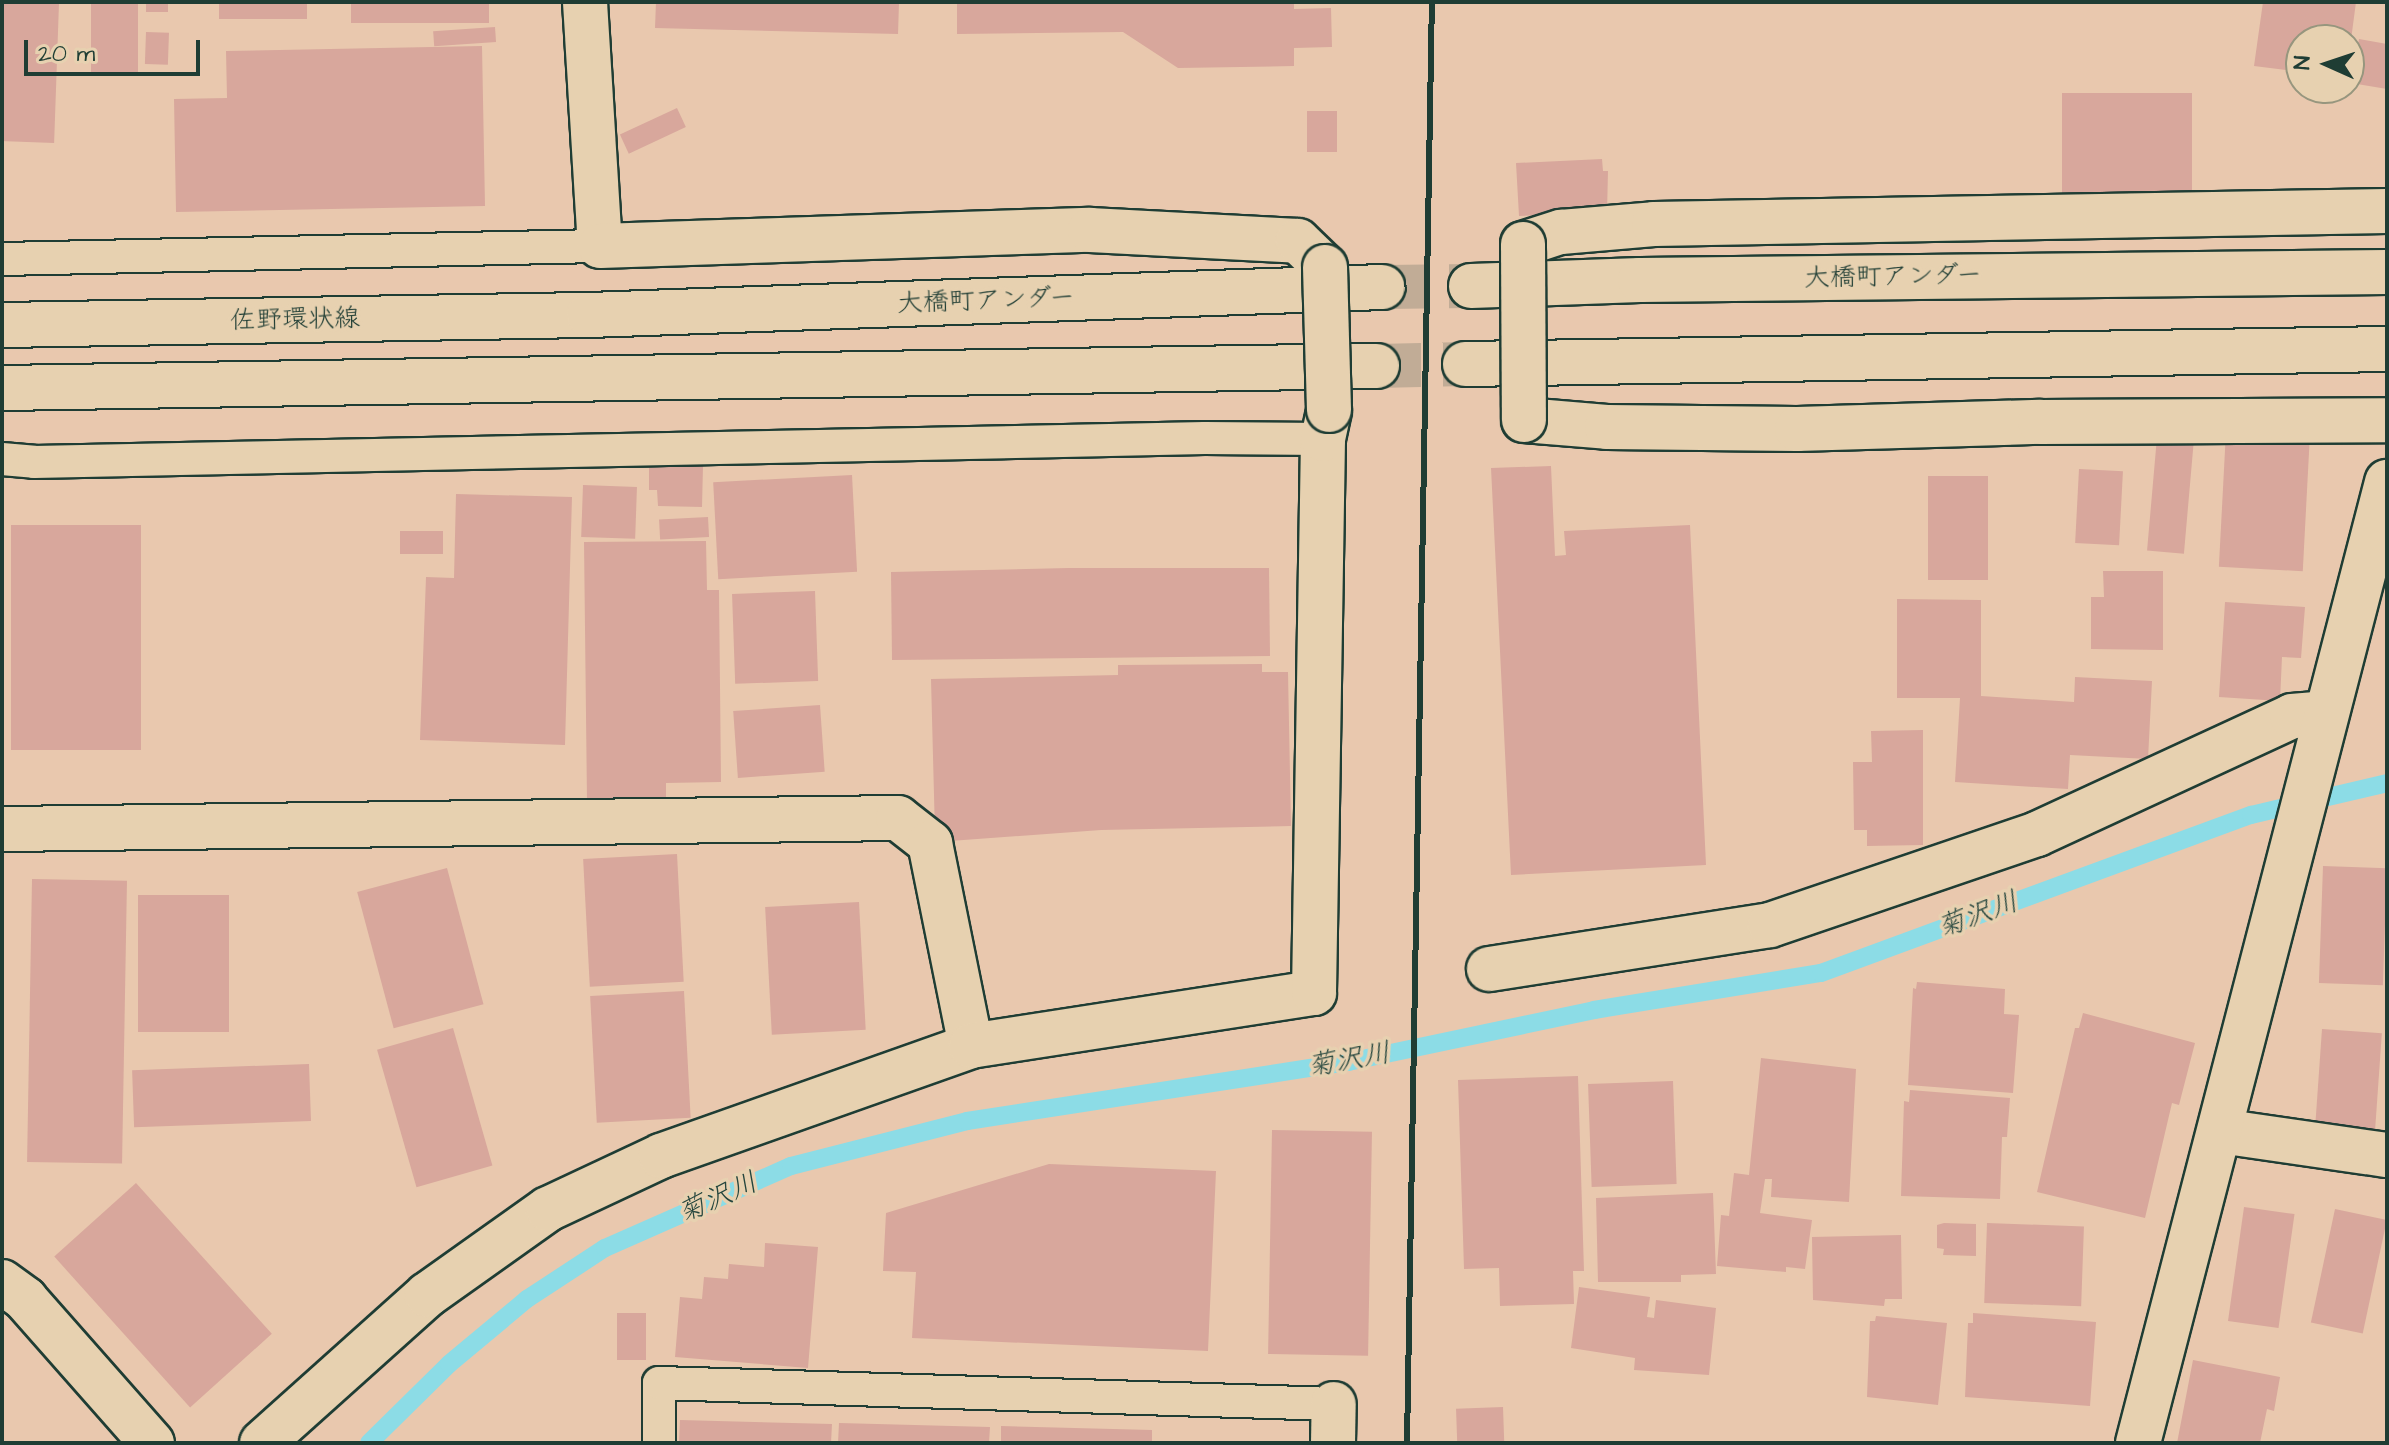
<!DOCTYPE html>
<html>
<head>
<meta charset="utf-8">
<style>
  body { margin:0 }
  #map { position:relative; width:2389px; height:1445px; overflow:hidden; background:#e9c8ae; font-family:"Architects Daughter","Klee One",sans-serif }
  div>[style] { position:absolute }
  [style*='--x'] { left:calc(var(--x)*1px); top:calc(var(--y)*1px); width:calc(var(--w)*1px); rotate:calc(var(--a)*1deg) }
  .stream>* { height:18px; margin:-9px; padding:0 9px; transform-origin:9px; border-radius:9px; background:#8cdce6 }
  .building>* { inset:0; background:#d8a79c; transform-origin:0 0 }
  .secondary-tunnel>* { height:44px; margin-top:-22px; transform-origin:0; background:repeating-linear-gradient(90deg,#c1ac96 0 44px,transparent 0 66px) }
  .roads { filter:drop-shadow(2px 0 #1f3d34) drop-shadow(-2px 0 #1f3d34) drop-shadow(0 2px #1f3d34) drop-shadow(0 -2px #1f3d34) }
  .lane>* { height:32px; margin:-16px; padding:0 16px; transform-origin:16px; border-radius:16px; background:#e7d1b0 }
  .street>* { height:44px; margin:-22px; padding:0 22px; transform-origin:22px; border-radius:22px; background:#e7d1b0 }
  .secondary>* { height:44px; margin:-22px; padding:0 22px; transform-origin:22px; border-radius:22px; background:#e7d1b0 }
  .rail>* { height:6px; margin:-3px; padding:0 3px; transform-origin:3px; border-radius:3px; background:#1f3d34 }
  .bridges { filter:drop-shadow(2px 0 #1f3d34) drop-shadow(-2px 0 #1f3d34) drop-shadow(0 2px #1f3d34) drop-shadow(0 -2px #1f3d34) }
  .street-bridge>* { height:44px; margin:-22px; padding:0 22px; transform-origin:22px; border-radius:22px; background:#e7d1b0 }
  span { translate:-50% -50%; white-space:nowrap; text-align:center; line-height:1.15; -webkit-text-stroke:7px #e7d1b0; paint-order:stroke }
  .street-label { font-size:26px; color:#1f3d34 }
  .water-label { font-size:28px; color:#24453d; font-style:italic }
  .frame { position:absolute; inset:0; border:4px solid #1f3d34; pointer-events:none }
  .north { position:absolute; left:2285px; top:24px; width:80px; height:80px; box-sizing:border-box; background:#e7d1b0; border:2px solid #97967e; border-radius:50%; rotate:273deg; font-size:22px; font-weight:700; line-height:32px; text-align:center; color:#1f3d34 }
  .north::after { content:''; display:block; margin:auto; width:28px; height:36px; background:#1f3d34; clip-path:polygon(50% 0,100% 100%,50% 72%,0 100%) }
  .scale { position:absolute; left:24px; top:40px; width:176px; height:36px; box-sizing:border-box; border:4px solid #1f3d34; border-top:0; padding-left:10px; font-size:24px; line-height:28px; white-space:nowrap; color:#1f3d34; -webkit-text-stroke:6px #e7d1b0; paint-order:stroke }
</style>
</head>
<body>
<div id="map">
  <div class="stream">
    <i style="--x:369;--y:1443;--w:112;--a:-44.6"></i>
    <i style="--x:449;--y:1364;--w:102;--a:-39.8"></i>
    <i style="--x:527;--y:1299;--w:93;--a:-33.2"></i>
    <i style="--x:605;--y:1248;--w:203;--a:-23.8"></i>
    <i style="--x:791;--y:1166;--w:182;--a:-14.3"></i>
    <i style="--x:967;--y:1121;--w:386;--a:-8.8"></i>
    <i style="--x:1348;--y:1062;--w:251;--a:-11.9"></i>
    <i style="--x:1594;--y:1010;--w:230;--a:-9.3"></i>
    <i style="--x:1821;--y:973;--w:458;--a:-20.2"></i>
    <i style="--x:2251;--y:815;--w:140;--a:-13.2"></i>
  </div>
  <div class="building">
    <i style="left:2px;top:2px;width:57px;height:139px;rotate:2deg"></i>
    <i style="left:91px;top:2px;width:47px;height:70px"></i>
    <i style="left:146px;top:2px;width:22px;height:10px"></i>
    <i style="left:219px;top:2px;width:88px;height:17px"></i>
    <i style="left:351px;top:2px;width:138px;height:21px"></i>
    <i style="clip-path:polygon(656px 2px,899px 2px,898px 34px,655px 28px)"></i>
    <i style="clip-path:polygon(957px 2px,1294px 2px,1294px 9px,1331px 8px,1332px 47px,1294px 48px,1294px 66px,1178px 68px,1123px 32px,957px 34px)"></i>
    <i style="clip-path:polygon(2263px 2px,2356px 2px,2351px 40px,2301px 40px,2301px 72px,2254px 66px)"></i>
    <i style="left:495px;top:27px;width:15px;height:62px;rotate:86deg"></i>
    <i style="left:146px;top:32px;width:23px;height:32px;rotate:2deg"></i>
    <i style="clip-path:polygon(2359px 39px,2387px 44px,2387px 89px,2351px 83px)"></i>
    <i style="clip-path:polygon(482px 46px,485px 206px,176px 212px,174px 99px,227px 98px,226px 51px)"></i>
    <i style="left:2062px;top:93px;width:130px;height:105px"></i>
    <i style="left:677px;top:108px;width:21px;height:63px;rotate:65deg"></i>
    <i style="left:1307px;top:111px;width:30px;height:41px"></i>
    <i style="clip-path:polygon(1602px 159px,1603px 171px,1608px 171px,1607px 213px,1519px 216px,1516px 163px)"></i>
    <i style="left:2226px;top:431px;width:84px;height:136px;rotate:3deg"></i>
    <i style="left:2157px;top:437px;width:37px;height:114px;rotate:5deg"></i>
    <i style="clip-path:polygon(649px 464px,703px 466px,702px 507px,658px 506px,657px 490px,649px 490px)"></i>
    <i style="clip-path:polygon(1551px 466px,1555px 556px,1566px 555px,1564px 531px,1690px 525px,1706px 865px,1511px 875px,1491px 468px)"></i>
    <i style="left:2079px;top:469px;width:44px;height:74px;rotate:3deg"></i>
    <i style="left:852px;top:475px;width:97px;height:139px;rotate:87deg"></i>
    <i style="left:1928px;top:476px;width:60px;height:104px"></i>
    <i style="left:583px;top:485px;width:54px;height:52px;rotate:2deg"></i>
    <i style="clip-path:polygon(456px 494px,572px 497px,565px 745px,420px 740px,426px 577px,454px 578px)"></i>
    <i style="left:708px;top:517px;width:20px;height:49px;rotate:87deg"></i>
    <i style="left:11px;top:525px;width:130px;height:225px"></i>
    <i style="left:400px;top:531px;width:43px;height:23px"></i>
    <i style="clip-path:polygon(706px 541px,707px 590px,719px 590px,721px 782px,666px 783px,666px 801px,587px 801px,584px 542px)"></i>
    <i style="clip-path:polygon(1068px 568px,1269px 568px,1270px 656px,892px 660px,891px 572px)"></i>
    <i style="clip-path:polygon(2103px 571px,2163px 571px,2163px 650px,2091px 649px,2091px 597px,2104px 597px)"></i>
    <i style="left:815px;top:591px;width:90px;height:83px;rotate:88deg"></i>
    <i style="clip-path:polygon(1897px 599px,1981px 600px,1981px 696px,2074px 702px,2075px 677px,2152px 681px,2148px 759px,2070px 755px,2068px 789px,1955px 782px,1960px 698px,1897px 698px)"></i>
    <i style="clip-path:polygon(2225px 602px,2305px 607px,2301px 658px,2282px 657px,2280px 701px,2219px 697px)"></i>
    <i style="clip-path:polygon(1262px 664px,1262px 672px,1288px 672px,1291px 826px,1101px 830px,950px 841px,950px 833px,935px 834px,931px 679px,1118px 675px,1118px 665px)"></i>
    <i style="left:820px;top:705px;width:67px;height:87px;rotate:86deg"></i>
    <i style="clip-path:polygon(1923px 730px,1923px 845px,1867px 846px,1867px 830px,1854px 830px,1853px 762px,1872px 762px,1871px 731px)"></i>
    <i style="left:677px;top:854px;width:128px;height:94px;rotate:87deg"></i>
    <i style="left:2323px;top:866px;width:64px;height:117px;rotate:2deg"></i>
    <i style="left:447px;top:868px;width:141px;height:93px;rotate:75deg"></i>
    <i style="left:32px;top:879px;width:95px;height:283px;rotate:1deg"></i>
    <i style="left:138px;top:895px;width:91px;height:137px"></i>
    <i style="left:859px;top:902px;width:128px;height:94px;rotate:87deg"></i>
    <i style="clip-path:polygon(1917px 982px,2005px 989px,2004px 1014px,2019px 1015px,2013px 1093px,1908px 1085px,1913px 988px,1916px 989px)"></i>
    <i style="left:684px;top:991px;width:127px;height:94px;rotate:87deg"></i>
    <i style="clip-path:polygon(2083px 1013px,2195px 1043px,2179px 1105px,2172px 1103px,2145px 1218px,2037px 1192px,2075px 1028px,2079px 1028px)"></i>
    <i style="left:453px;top:1028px;width:143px;height:79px;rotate:74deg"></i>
    <i style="left:2322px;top:1029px;width:60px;height:98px;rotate:4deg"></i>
    <i style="clip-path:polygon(1761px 1058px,1856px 1069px,1849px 1202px,1771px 1197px,1772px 1179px,1765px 1179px,1760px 1213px,1812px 1220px,1805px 1269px,1786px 1267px,1786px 1272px,1717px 1266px,1721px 1215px,1729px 1216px,1734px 1173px,1749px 1175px)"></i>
    <i style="left:309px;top:1064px;width:57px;height:177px;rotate:88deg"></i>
    <i style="clip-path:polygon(1578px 1076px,1584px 1271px,1573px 1271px,1574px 1304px,1500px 1306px,1499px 1268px,1464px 1269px,1458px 1080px)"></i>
    <i style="left:1673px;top:1081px;width:103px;height:85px;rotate:88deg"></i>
    <i style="clip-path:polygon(1910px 1090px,2010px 1098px,2007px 1137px,2002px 1137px,2000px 1199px,1901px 1196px,1904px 1101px,1909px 1102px)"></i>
    <i style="left:1272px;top:1130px;width:100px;height:224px;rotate:1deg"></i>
    <i style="clip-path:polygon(1049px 1164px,1216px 1171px,1208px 1351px,912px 1338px,916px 1272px,883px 1271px,886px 1213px)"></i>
    <i style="left:136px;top:1183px;width:203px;height:110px;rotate:48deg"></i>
    <i style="clip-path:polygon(1713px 1193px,1716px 1274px,1681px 1275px,1681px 1282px,1598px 1282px,1596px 1198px)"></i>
    <i style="left:2244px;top:1207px;width:51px;height:115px;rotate:8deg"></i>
    <i style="left:2335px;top:1209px;width:53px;height:116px;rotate:12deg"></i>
    <i style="clip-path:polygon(1944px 1223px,1976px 1224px,1976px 1256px,1943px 1255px,1944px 1249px,1937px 1248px,1937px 1225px)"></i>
    <i style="left:1987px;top:1223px;width:97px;height:80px;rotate:2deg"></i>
    <i style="clip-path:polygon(1901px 1235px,1902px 1299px,1885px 1299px,1884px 1306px,1813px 1300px,1812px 1237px)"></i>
    <i style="clip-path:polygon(765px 1243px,818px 1247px,808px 1368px,675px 1357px,680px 1297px,702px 1299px,704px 1277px,728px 1279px,729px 1264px,764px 1267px)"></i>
    <i style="clip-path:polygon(1579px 1287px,1650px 1297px,1647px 1317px,1654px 1318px,1656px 1300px,1716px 1308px,1709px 1375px,1634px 1370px,1635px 1358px,1571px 1348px)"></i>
    <i style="left:617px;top:1313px;width:29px;height:47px"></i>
    <i style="clip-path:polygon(1973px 1313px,2096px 1322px,2090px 1406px,1965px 1397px,1968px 1323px,1973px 1323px)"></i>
    <i style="clip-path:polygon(1876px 1316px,1947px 1323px,1938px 1405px,1867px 1397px,1870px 1321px,1875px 1321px)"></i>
    <i style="clip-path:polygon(2193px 1360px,2280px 1377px,2274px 1411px,2267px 1409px,2260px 1443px,2177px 1443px)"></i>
    <i style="left:1503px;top:1407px;width:36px;height:47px;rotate:88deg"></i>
    <i style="clip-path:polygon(680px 1420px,832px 1424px,831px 1443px,679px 1443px)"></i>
    <i style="clip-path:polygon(839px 1423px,990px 1427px,989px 1443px,838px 1443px)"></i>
    <i style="clip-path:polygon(1001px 1426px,1152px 1430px,1152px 1443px,1001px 1443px)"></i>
  </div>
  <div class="secondary-tunnel">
    <i style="--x:1383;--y:287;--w:88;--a:-0.7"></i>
    <i style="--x:1377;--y:366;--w:88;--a:-1.3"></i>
  </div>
  <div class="roads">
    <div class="lane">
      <i style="--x:2;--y:259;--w:598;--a:-1.25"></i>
      <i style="--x:2;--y:459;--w:32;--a:5"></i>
      <i style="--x:34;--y:462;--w:1171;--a:-1.17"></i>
      <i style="--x:1205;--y:438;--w:118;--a:0.5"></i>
      <i style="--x:659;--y:1443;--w:60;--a:-90"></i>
      <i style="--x:659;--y:1383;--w:675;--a:1.78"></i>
    </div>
    <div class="street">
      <i style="--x:585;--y:2;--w:244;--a:86.5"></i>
      <i style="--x:600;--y:246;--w:490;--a:-1.9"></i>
      <i style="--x:1090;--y:230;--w:208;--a:3"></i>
      <i style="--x:1298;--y:241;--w:37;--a:44"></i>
      <i style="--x:1523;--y:244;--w:40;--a:-18"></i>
      <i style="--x:1561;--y:232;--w:93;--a:-4.9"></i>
      <i style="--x:1654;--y:224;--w:733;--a:-1.02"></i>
      <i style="--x:1524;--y:420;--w:83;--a:4.8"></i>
      <i style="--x:1607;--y:427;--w:190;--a:0.6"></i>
      <i style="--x:1797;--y:429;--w:243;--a:-1.7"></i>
      <i style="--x:2040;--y:422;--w:347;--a:-0.3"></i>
      <i style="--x:2;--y:829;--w:896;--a:-0.7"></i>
      <i style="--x:898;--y:818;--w:41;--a:38"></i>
      <i style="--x:930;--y:843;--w:207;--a:78.6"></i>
      <i style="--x:1489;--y:969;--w:284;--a:-8.9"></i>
      <i style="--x:1770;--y:925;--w:282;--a:-18.8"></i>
      <i style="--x:2037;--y:834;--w:281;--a:-24.8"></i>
      <i style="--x:2292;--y:716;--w:33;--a:-5"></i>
      <i style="--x:2220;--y:1131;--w:169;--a:8.2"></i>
      <i style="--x:262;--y:1443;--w:222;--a:-41.9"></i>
      <i style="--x:427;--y:1295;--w:148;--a:-35.4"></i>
      <i style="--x:548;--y:1209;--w:125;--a:-25.1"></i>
      <i style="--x:661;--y:1156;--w:329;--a:-19.5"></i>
      <i style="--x:971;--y:1046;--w:347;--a:-8.8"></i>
      <i style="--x:1314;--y:993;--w:554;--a:-89.07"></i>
      <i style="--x:1323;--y:439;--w:30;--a:-78"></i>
      <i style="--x:1333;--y:1443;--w:39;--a:-89"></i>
      <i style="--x:2138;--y:1443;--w:993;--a:-75.47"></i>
    </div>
    <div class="secondary">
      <i style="--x:1471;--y:286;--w:169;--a:-2"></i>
      <i style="--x:1640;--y:280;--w:747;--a:-0.61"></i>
      <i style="--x:2;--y:325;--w:587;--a:-0.98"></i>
      <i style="--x:589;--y:315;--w:794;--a:-2.02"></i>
      <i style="--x:1465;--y:364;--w:922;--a:-0.93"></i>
      <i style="--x:2;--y:388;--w:1375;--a:-0.92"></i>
      <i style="--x:2;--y:1282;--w:29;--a:36"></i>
      <i style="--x:25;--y:1299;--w:192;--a:48.6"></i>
    </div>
  </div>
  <div class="rail">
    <i style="--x:1407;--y:1443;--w:1441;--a:-89.01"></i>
  </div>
  <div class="bridges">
    <div class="street-bridge">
      <i style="--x:1523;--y:244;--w:176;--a:89.7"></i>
      <i style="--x:1325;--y:267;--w:143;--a:88.4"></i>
    </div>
  </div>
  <div class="street-label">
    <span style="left:1893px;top:277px;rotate:-1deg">大橋町アンダー</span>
    <span style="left:986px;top:301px;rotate:-2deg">大橋町アンダー</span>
    <span style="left:295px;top:320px;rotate:-1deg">佐野環状線</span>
  </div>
  <div class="water-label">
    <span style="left:1978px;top:915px;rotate:-20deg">菊沢川</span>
    <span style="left:1349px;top:1060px;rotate:-10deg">菊沢川</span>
    <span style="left:718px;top:1198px;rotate:-24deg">菊沢川</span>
  </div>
  <div class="frame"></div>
  <div class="north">N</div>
  <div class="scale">20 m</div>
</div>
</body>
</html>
